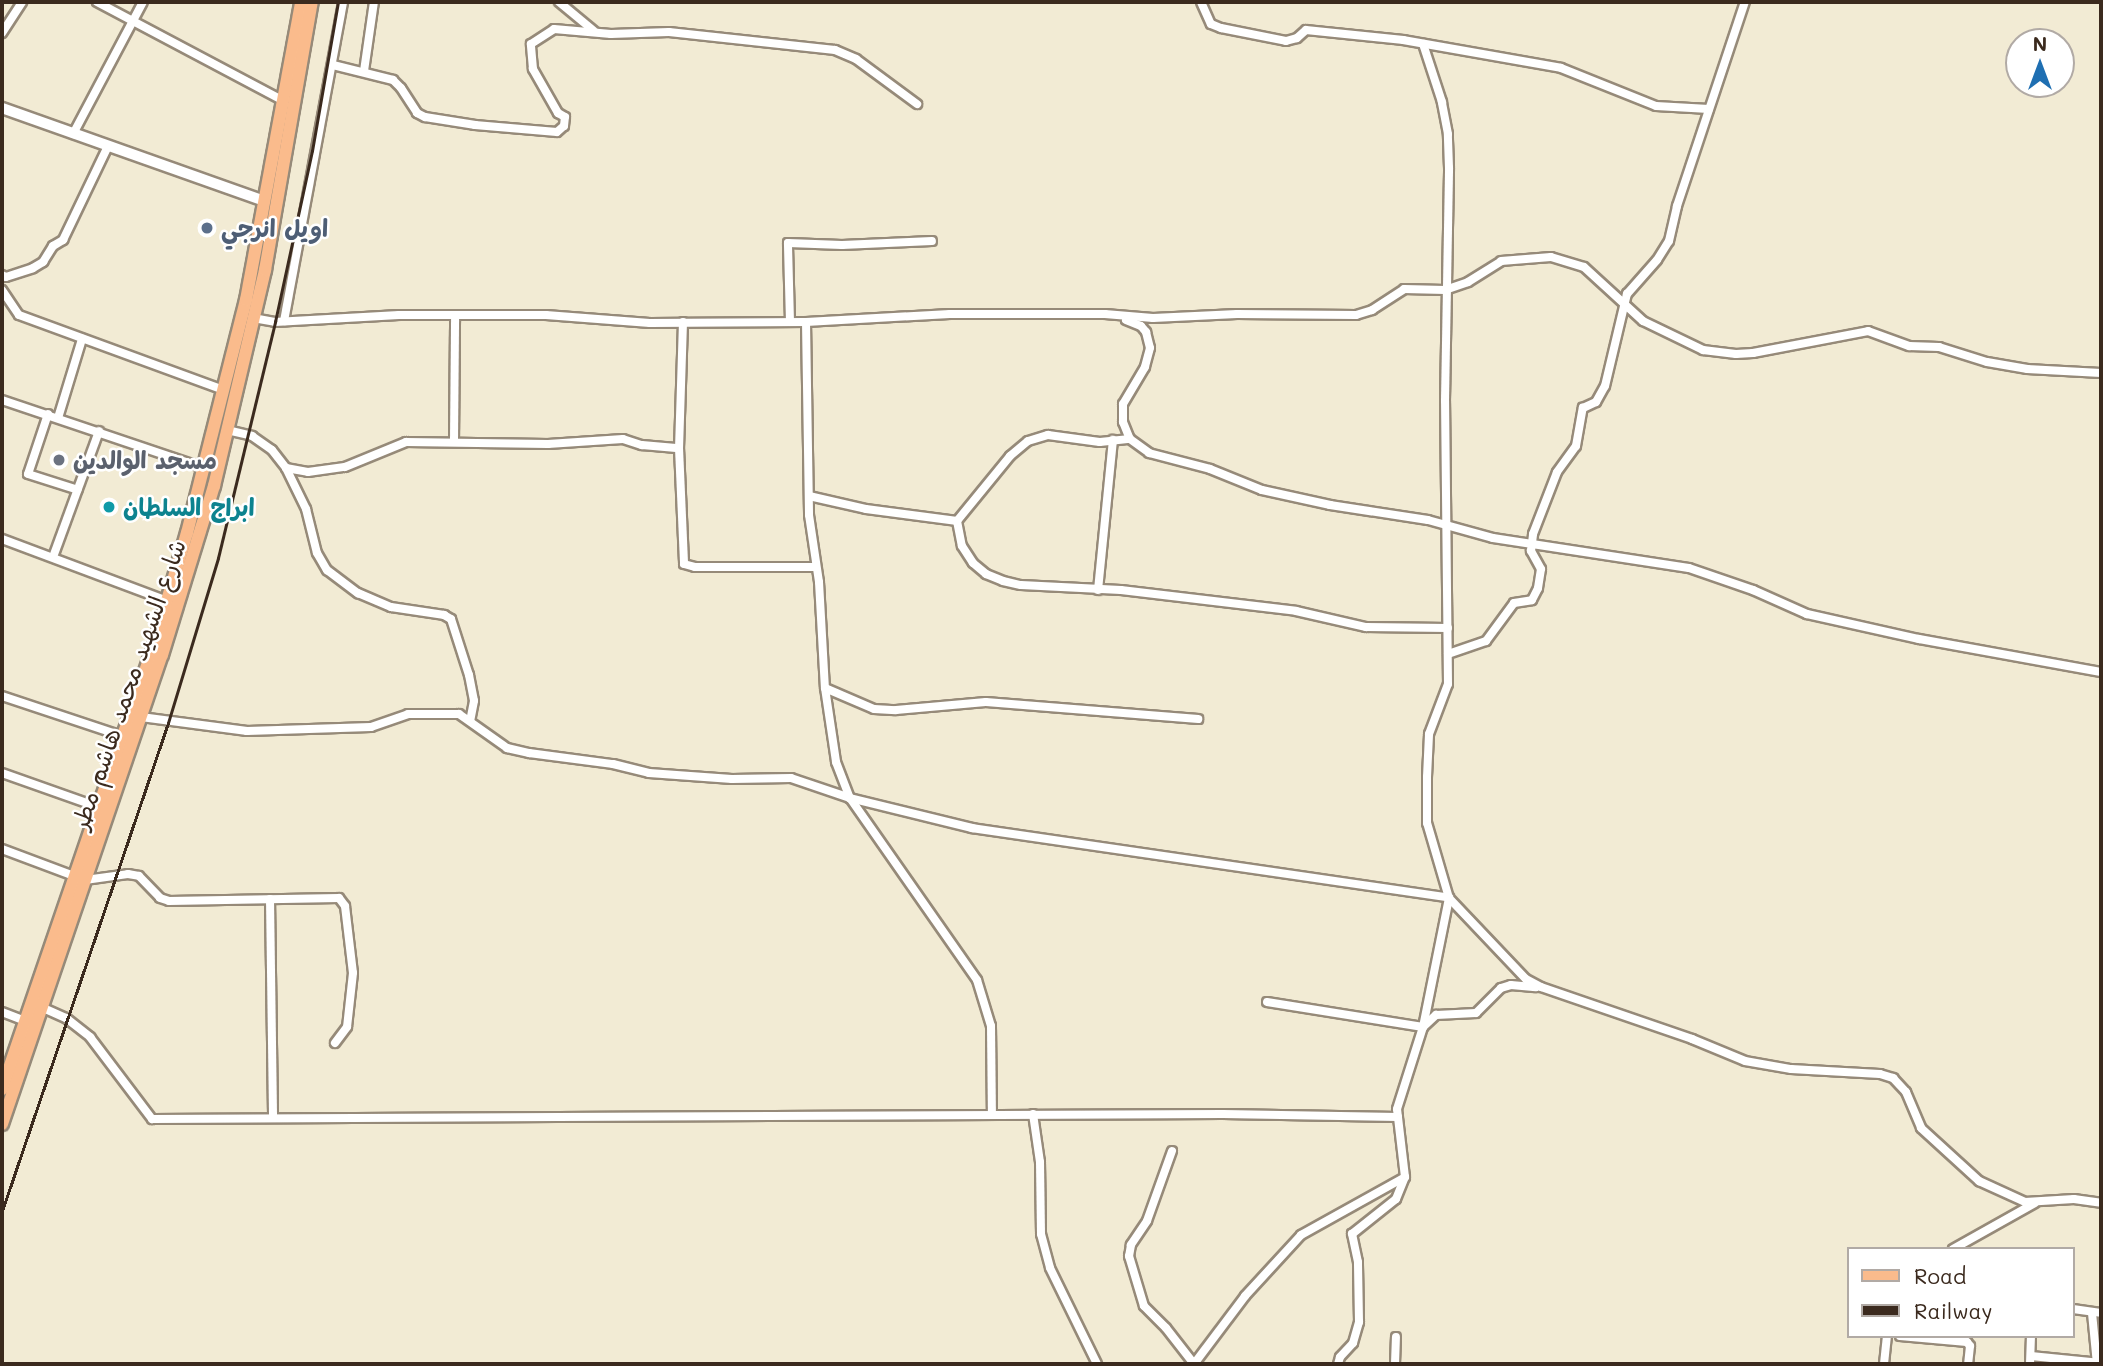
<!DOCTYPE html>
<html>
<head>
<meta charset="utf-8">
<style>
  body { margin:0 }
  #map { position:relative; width:2103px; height:1366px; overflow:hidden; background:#f2ebd4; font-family:Mali,"Playpen Sans Arabic",sans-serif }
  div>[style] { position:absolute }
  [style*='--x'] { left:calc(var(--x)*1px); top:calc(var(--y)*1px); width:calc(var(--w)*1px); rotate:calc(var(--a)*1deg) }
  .roads { filter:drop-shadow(2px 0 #968a79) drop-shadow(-2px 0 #968a79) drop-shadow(0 2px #968a79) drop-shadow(0 -2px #968a79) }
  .minor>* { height:8px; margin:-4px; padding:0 4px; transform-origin:4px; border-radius:4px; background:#fff }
  .tertiary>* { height:10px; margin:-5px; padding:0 5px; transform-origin:5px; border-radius:5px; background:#fff }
  .primary>* { height:12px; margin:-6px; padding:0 6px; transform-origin:6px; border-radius:6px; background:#fabb8c }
  .rail>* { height:2.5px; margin:-1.25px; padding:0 1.25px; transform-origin:1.25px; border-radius:1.25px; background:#3b2a1e }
  .dots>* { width:19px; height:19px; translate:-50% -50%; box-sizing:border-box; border:4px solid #fff; border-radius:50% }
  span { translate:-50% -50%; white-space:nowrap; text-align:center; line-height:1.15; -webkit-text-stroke:5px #fff; paint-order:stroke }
  .service-label { font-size:24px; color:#4e5e75; font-weight:700 }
  .left { translate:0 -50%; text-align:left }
  .worship-label { font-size:24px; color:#5b616d; font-weight:700 }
  .culture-label { font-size:24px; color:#0d838f; font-weight:700 }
  .street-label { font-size:24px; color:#3b2a1e }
  .frame { position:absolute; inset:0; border:4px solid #3b2a1e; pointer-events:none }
  .legend { position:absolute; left:1847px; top:1247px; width:228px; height:91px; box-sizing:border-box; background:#fff; border:2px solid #b1aaa5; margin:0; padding:9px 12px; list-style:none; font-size:21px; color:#3b2a1e }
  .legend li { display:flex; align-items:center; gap:14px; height:35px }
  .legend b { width:35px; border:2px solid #b1aaa5 }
  .north { position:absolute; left:2005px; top:28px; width:70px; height:70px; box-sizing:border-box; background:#fff; border:2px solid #b1aaa5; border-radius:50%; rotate:0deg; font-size:19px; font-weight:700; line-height:28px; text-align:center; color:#3b2a1e }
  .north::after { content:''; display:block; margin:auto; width:24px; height:32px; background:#1f6fb2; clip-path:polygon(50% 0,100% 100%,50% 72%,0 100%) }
</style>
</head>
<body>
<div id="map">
  <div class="roads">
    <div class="minor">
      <i style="--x:97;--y:2;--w:212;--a:27.9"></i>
      <i style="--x:559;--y:2;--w:45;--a:39.6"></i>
      <i style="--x:1201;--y:2;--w:24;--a:66"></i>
      <i style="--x:1211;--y:24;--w:11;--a:22"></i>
      <i style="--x:1221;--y:28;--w:66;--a:11.3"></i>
      <i style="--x:1286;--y:41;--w:11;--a:-15"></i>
      <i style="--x:1297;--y:38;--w:12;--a:-42"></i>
      <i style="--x:1306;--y:30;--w:98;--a:5.9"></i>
      <i style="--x:1403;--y:40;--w:160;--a:10"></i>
      <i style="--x:1561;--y:68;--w:102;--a:21.8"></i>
      <i style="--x:1656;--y:106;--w:53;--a:3.2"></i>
      <i style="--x:2;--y:33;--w:37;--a:-57"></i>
      <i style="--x:333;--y:65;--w:62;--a:14"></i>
      <i style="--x:393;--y:80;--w:11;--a:45"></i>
      <i style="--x:401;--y:88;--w:30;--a:57"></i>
      <i style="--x:417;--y:113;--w:9;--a:27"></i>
      <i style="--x:425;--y:117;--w:51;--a:9.1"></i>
      <i style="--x:475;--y:125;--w:82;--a:4.9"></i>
      <i style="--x:557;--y:132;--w:9;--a:-41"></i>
      <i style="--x:564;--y:126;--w:9;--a:-84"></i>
      <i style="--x:565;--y:117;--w:8;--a:-150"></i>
      <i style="--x:558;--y:113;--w:51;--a:-119.6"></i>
      <i style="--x:533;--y:69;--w:25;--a:-95"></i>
      <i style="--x:531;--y:44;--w:27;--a:-33"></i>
      <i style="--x:554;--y:29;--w:57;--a:5"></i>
      <i style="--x:611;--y:34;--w:58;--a:-2"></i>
      <i style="--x:669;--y:32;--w:167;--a:6.2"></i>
      <i style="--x:835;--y:50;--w:23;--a:23"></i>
      <i style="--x:856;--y:59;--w:76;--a:36.4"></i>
      <i style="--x:364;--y:71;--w:70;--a:-81.8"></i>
      <i style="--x:73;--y:134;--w:149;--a:-62.1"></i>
      <i style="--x:2;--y:275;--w:4;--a:27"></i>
      <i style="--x:6;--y:277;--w:28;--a:-18"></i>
      <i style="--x:33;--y:268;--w:12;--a:-31"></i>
      <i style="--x:43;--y:262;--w:19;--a:-58"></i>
      <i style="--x:53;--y:246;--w:12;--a:-31"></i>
      <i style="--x:63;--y:240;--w:104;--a:-64.4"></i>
      <i style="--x:2;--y:290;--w:30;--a:56"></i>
      <i style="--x:19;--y:315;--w:218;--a:20.1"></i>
      <i style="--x:253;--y:318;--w:22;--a:10"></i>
      <i style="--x:275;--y:322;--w:124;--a:-3.2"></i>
      <i style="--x:399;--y:315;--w:147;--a:0"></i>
      <i style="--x:546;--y:315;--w:104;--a:4.4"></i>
      <i style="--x:650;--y:323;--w:156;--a:-0.4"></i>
      <i style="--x:806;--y:322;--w:144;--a:-3.2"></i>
      <i style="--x:950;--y:314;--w:155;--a:0"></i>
      <i style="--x:1105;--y:314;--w:48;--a:4.8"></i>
      <i style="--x:1153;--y:318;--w:84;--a:-2.7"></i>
      <i style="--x:1237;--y:314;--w:119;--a:0.5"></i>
      <i style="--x:1356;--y:315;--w:17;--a:-17"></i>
      <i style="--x:1372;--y:310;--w:38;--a:-33"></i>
      <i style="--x:1404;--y:289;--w:41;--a:1.4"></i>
      <i style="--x:1445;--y:290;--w:24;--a:-19"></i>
      <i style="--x:1468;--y:282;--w:39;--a:-32"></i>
      <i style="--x:1501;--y:261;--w:50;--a:-4.6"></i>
      <i style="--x:1551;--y:257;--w:34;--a:17"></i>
      <i style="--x:1584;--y:267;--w:80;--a:42.5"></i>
      <i style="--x:1643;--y:321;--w:67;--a:25.8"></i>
      <i style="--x:1703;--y:350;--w:33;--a:7"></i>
      <i style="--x:1736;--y:354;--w:17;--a:-3"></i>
      <i style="--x:1753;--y:353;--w:117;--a:-10.8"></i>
      <i style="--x:1868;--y:331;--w:44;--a:20.1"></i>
      <i style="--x:1909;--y:346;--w:30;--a:2"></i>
      <i style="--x:1939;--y:347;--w:50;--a:17.4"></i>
      <i style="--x:1987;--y:362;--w:41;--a:9.9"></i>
      <i style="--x:2027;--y:369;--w:74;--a:3.1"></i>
      <i style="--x:1126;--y:320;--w:16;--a:22"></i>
      <i style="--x:1141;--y:326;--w:8;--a:50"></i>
      <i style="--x:1146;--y:332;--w:16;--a:76"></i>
      <i style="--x:1150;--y:348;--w:20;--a:105"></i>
      <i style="--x:1145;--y:367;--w:43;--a:120.7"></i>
      <i style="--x:1123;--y:404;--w:18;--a:90"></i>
      <i style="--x:1123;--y:422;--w:18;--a:68"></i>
      <i style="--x:284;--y:321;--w:324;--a:-79.5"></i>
      <i style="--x:683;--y:322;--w:126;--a:91.8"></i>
      <i style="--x:679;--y:448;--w:116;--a:87.5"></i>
      <i style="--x:684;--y:564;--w:11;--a:15"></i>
      <i style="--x:695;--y:567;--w:120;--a:0"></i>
      <i style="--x:790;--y:322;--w:79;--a:-91.5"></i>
      <i style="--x:788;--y:243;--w:54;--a:2.1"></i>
      <i style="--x:842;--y:245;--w:90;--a:-2.5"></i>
      <i style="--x:806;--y:322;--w:193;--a:89.1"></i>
      <i style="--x:809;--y:515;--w:68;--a:81.5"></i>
      <i style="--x:819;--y:582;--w:106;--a:86.8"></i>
      <i style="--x:825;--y:688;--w:75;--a:81.5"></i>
      <i style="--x:836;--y:762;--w:39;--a:69"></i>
      <i style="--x:850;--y:798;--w:222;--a:55.1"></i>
      <i style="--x:977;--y:980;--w:48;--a:73.1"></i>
      <i style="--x:991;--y:1026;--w:89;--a:89.4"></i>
      <i style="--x:2;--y:400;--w:213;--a:18.6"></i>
      <i style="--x:48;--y:414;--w:63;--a:108.4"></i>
      <i style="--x:28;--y:474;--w:52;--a:17.7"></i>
      <i style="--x:58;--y:418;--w:83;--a:-73.1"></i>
      <i style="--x:227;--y:430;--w:26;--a:13"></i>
      <i style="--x:252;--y:436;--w:24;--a:35"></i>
      <i style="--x:272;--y:450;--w:23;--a:52"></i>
      <i style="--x:286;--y:468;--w:46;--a:64"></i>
      <i style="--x:306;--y:509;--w:45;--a:76"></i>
      <i style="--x:317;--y:553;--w:20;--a:60"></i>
      <i style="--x:327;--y:570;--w:39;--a:37"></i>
      <i style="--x:358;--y:593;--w:36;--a:23"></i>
      <i style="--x:391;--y:607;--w:54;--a:8.6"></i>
      <i style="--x:444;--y:615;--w:8;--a:30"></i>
      <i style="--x:451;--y:619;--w:59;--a:72.2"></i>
      <i style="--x:469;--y:675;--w:26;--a:79"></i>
      <i style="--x:474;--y:701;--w:20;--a:101"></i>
      <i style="--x:454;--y:441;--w:126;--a:-89.5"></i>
      <i style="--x:286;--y:468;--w:22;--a:10"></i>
      <i style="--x:308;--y:472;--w:37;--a:-8"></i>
      <i style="--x:345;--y:467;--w:66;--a:-22.3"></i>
      <i style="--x:406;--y:442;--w:142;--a:0.8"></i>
      <i style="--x:548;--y:444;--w:75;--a:-3.8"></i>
      <i style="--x:623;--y:439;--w:20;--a:18"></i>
      <i style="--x:642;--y:445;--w:37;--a:5"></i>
      <i style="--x:809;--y:496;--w:58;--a:12.8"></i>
      <i style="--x:866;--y:509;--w:92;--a:7.5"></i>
      <i style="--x:957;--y:521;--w:84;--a:-50.8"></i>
      <i style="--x:1010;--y:456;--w:23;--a:-40"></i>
      <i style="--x:1028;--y:441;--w:21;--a:-17"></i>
      <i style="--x:1048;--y:435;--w:52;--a:7.7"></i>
      <i style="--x:1100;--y:442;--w:30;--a:-6"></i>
      <i style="--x:1130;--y:439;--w:24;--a:36"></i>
      <i style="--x:1149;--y:453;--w:63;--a:14.7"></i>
      <i style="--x:1210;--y:469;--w:56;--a:22"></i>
      <i style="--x:1262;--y:490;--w:70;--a:12.4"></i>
      <i style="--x:1330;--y:505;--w:99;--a:8.7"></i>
      <i style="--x:1428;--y:520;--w:67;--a:15.5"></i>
      <i style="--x:1493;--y:538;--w:198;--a:8.7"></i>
      <i style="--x:1689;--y:568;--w:68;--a:19"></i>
      <i style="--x:1753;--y:590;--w:59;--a:24"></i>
      <i style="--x:1807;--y:614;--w:115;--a:12.6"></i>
      <i style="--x:1919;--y:639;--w:185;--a:10.3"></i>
      <i style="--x:957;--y:521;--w:25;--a:79"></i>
      <i style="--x:962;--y:546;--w:20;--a:57"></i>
      <i style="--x:973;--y:563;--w:17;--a:40"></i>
      <i style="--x:986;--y:574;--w:18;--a:22"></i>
      <i style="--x:1003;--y:581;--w:18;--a:13"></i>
      <i style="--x:1021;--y:585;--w:100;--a:2.9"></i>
      <i style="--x:1121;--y:590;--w:176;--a:6.8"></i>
      <i style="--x:1296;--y:611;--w:72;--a:12.9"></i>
      <i style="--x:1366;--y:627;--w:82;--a:0.7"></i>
      <i style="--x:2;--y:539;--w:177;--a:20.5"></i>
      <i style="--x:53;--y:557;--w:134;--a:-69.9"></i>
      <i style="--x:1098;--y:590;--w:151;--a:-84.3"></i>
      <i style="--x:1448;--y:654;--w:40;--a:-18.9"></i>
      <i style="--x:1486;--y:641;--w:47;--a:-53.6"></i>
      <i style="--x:1514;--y:603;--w:18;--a:-9"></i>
      <i style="--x:1532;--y:600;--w:13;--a:-63"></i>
      <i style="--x:1538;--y:588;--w:19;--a:-81"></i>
      <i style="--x:1541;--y:569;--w:21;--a:-119"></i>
      <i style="--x:1531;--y:551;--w:17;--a:-83"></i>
      <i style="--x:1533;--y:534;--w:66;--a:-68.8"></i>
      <i style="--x:1557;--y:472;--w:32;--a:-54"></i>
      <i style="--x:1576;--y:446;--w:39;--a:-80"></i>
      <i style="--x:1583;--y:408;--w:14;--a:-25"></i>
      <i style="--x:1596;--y:402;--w:18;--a:-61"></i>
      <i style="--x:1605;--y:386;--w:95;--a:-76.6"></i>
      <i style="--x:1627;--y:294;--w:45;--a:-48.6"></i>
      <i style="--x:1657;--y:260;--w:22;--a:-58"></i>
      <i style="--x:1669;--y:241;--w:36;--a:-77"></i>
      <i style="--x:1677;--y:206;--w:215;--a:-71.6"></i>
      <i style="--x:825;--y:688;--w:53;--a:23.2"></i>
      <i style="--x:874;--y:709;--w:22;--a:3"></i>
      <i style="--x:896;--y:710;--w:90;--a:-5.1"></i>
      <i style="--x:986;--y:702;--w:213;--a:4.6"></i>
      <i style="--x:2;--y:696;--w:126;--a:18.4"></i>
      <i style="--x:141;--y:717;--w:107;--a:7.5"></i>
      <i style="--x:247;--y:731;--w:124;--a:-1.8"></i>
      <i style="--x:371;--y:727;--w:39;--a:-19"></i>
      <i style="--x:408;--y:714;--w:51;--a:0"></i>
      <i style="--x:459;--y:714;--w:59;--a:35.3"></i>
      <i style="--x:507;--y:748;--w:23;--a:13"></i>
      <i style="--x:529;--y:753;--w:85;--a:7.5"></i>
      <i style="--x:613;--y:764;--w:37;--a:14"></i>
      <i style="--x:649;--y:773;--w:83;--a:4.1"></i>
      <i style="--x:732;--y:779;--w:59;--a:-1"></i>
      <i style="--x:791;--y:778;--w:62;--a:18.7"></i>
      <i style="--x:850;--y:798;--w:126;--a:13.8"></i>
      <i style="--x:972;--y:828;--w:482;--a:8.3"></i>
      <i style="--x:1449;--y:898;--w:112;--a:46.5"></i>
      <i style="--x:1526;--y:979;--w:17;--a:28"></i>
      <i style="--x:1541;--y:987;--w:160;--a:19"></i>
      <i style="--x:1692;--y:1039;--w:57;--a:22.5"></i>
      <i style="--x:1745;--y:1061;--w:47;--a:9.9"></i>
      <i style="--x:1791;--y:1069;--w:89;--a:3.2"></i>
      <i style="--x:1880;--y:1074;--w:14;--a:17"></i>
      <i style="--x:1893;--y:1078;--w:19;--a:47"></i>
      <i style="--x:1906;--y:1092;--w:39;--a:67"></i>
      <i style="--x:1921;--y:1128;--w:79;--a:42.4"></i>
      <i style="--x:1979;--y:1181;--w:51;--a:24.5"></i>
      <i style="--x:2025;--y:1202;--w:49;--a:-3.5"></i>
      <i style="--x:2074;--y:1199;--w:27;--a:8"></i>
      <i style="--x:2;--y:773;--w:102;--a:19.5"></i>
      <i style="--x:2;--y:849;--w:77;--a:20.6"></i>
      <i style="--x:85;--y:880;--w:43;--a:-7.9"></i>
      <i style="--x:128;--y:874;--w:11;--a:10"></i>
      <i style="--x:139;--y:876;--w:30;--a:46"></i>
      <i style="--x:160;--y:898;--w:9;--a:18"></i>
      <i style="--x:169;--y:901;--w:170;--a:-1"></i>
      <i style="--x:339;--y:898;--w:10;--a:53"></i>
      <i style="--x:345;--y:906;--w:67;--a:83.2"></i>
      <i style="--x:353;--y:973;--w:54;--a:96.3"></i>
      <i style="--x:347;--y:1027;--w:20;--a:127"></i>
      <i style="--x:270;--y:899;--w:219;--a:89.2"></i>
      <i style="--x:1267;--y:1002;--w:158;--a:9.1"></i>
      <i style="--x:1423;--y:1027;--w:18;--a:-43"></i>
      <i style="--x:1436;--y:1015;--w:40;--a:-2.9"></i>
      <i style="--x:1476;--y:1013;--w:35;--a:-45"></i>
      <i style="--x:1501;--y:988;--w:10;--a:-17"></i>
      <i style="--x:1511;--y:985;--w:25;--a:5"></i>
      <i style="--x:41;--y:1007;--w:27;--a:24"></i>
      <i style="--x:66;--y:1018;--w:31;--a:38"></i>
      <i style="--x:90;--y:1037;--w:103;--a:52.9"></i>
      <i style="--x:152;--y:1119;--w:1071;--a:-0.27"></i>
      <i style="--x:1223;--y:1114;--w:175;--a:1"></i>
      <i style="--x:2;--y:1012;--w:25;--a:21"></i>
      <i style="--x:1033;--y:1114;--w:49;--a:81.7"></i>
      <i style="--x:1040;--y:1162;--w:72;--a:89.2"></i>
      <i style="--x:1041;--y:1234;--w:35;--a:75"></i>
      <i style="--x:1050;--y:1268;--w:107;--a:63.9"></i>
      <i style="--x:1172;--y:1151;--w:74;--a:109.7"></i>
      <i style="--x:1147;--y:1221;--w:29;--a:124"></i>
      <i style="--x:1131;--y:1245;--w:11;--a:100"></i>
      <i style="--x:1129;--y:1256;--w:52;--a:73.3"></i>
      <i style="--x:1144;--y:1306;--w:31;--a:45"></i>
      <i style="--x:1166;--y:1328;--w:46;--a:52.1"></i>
      <i style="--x:1953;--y:1249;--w:94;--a:-29.3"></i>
      <i style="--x:2073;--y:1309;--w:28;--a:8"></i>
      <i style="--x:2092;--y:1313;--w:51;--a:84.4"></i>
      <i style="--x:1900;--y:1336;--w:67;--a:5.1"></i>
      <i style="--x:1967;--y:1342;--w:5;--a:53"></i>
      <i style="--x:1970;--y:1346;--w:18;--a:96"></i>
      <i style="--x:2031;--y:1356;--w:70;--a:5.7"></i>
      <i style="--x:1194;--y:1364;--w:85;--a:-53.1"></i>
      <i style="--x:1245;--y:1296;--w:83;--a:-47.4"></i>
      <i style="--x:1301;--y:1235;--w:119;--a:-29.1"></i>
      <i style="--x:1338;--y:1364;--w:7;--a:-74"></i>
      <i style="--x:1340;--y:1357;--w:19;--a:-47"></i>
      <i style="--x:1353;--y:1343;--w:22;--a:-74"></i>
      <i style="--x:1359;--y:1322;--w:60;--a:-91"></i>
      <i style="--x:1358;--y:1262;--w:29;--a:-102"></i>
      <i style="--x:1352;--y:1234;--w:56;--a:-38.5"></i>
      <i style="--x:1396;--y:1199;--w:24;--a:-68"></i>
      <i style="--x:1405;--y:1177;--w:68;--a:-96.7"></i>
      <i style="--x:1397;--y:1109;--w:86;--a:-72.4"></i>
      <i style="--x:1423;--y:1027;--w:132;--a:-78.6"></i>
      <i style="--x:1449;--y:898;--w:78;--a:-106.3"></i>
      <i style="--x:1427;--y:823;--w:46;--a:-90"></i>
      <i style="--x:1427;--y:777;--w:43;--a:-87.3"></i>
      <i style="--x:1429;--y:734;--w:53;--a:-69.2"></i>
      <i style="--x:1448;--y:684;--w:283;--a:-90.6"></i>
      <i style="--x:1445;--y:401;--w:233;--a:-89"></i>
      <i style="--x:1449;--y:168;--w:34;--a:-92"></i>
      <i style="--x:1448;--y:134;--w:33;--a:-101"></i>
      <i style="--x:1442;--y:102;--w:61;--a:-108.1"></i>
      <i style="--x:1395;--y:1364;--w:27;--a:-88"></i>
      <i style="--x:1884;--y:1364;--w:28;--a:-84"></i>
      <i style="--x:2030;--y:1364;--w:28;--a:-88"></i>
    </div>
    <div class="tertiary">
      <i style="--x:2;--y:108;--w:278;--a:19.5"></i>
    </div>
    <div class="primary">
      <i style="--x:2;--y:1089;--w:459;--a:-71.1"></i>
      <i style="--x:151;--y:655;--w:127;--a:-73.6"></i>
      <i style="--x:187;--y:533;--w:240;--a:-75.8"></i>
      <i style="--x:246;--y:300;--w:303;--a:-79.5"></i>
      <i style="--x:2;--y:1124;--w:496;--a:-71.2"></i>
      <i style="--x:162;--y:655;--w:177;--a:-72.9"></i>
      <i style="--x:214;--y:486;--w:222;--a:-76.7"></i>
      <i style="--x:265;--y:270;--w:272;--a:-80.1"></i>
    </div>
  </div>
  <div class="rail">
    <i style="--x:2;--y:1211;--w:515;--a:-71.21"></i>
    <i style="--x:168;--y:723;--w:172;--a:-73.1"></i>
    <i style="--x:218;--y:558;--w:243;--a:-76.4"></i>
    <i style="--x:275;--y:322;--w:175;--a:-77.8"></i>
    <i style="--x:312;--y:151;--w:151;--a:-80.1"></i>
  </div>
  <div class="dots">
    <i style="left:207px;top:228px;background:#5c6f8a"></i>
    <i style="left:59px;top:460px;background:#6b7280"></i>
    <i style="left:109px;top:507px;background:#0f9aa8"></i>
  </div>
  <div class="service-label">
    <span class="left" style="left:221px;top:228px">اويل انرجي</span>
  </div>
  <div class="worship-label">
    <span class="left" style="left:73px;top:460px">مسجد الوالدين</span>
  </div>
  <div class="culture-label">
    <span class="left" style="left:123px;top:507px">ابراج السلطان</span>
  </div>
  <div class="street-label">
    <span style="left:128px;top:684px;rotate:-71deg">شارع الشهيد محمد هاشم مطر</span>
  </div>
  <div class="frame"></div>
  <ul class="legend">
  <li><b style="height:9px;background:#fabb8c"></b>Road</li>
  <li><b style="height:9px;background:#3b2a1e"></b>Railway</li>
  </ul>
  <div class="north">N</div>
</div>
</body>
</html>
